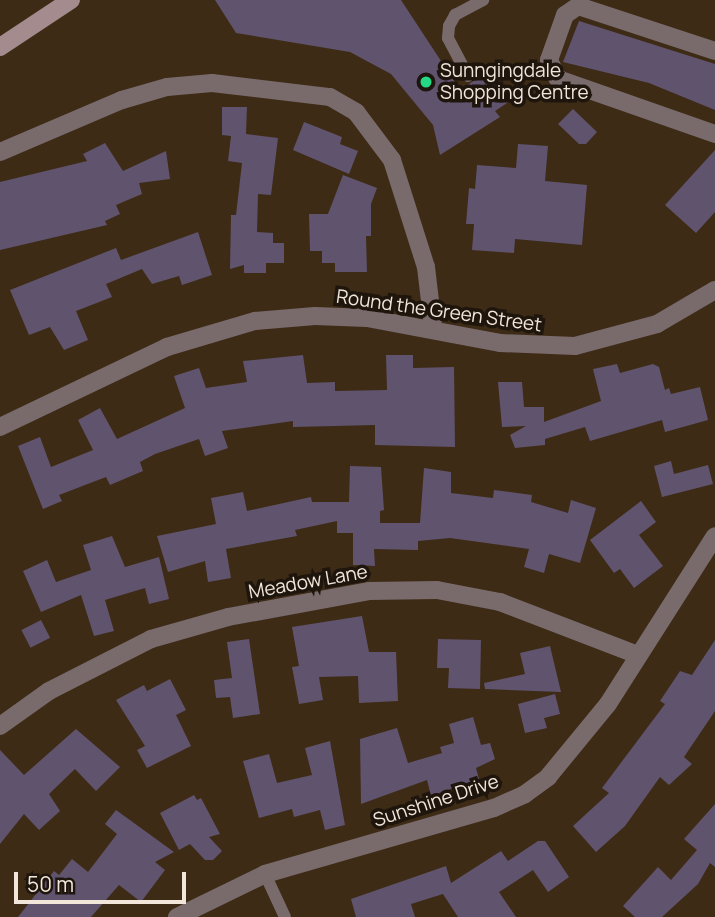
<!DOCTYPE html>
<html>
<head>
<meta charset="utf-8">
<style>
  body { margin:0 }
  #map { position:relative; width:715px; height:917px; overflow:hidden; background:#3d2b16; font-family:Manrope,sans-serif }
  div>[style] { position:absolute }
  [style*='--x'] { left:calc(var(--x)*1px); top:calc(var(--y)*1px); width:calc(var(--w)*1px); rotate:calc(var(--a)*1deg) }
  .building>* { inset:0; background:#60536e; transform-origin:0 0 }
  .lane>* { height:12px; margin:-6px; padding:0 6px; transform-origin:6px; border-radius:6px; background:#796a6c }
  .street>* { height:18px; margin:-9px; padding:0 9px; transform-origin:9px; border-radius:9px; background:#796a6c }
  .secondary>* { height:18px; margin:-9px; padding:0 9px; transform-origin:9px; border-radius:9px; background:#a38b8e }
  .dots>* { width:19px; height:19px; translate:-50% -50%; box-sizing:border-box; border:4px solid #1e150d; border-radius:50% }
  span { translate:-50% -50%; white-space:nowrap; text-align:center; line-height:1.15; -webkit-text-stroke:7px #1e150d; paint-order:stroke }
  .poi-label { font-size:19px; color:#f2e6da }
  .left { translate:0 -50%; text-align:left }
  .street-label { font-size:19px; color:#f2e6da }
  .scale { position:absolute; left:14px; top:872px; width:172px; height:32px; box-sizing:border-box; border:4px solid #f2e6da; border-top:0; padding-left:9px; font-size:21px; line-height:24px; white-space:nowrap; color:#f2e6da; -webkit-text-stroke:5px #1e150d; paint-order:stroke }
</style>
</head>
<body>
<div id="map">
  <div class="building">
    <i style="clip-path:polygon(215px 0,401px 0,460px 90px,490px 70px,510px 101px,495px 111px,500px 117px,440px 155px,433px 125px,391px 74px,350px 52px,236px 33px)"></i>
    <i style="clip-path:polygon(579px 21px,715px 64px,715px 110px,649px 83px,563px 62px)"></i>
    <i style="clip-path:polygon(222px 107px,247px 107px,246px 134px,278px 138px,271px 195px,258px 194px,257px 232px,273px 233px,273px 243px,284px 243px,284px 263px,266px 263px,266px 273px,244px 273px,244px 265px,230px 269px,231px 215px,236px 215px,242px 163px,228px 161px,231px 136px,222px 135px)"></i>
    <i style="clip-path:polygon(573px 109px,597px 132px,586px 144px,579px 144px,558px 124px)"></i>
    <i style="clip-path:polygon(304px 122px,342px 137px,340px 144px,358px 151px,349px 174px,293px 150px)"></i>
    <i style="clip-path:polygon(105px 143px,123px 171px,166px 151px,170px 179px,139px 183px,142px 194px,116px 205px,120px 214px,105px 221px,107px 225px,0 250px,0 182px,87px 161px,83px 154px)"></i>
    <i style="clip-path:polygon(518px 144px,548px 146px,545px 181px,587px 185px,582px 245px,515px 239px,514px 253px,472px 250px,474px 224px,466px 224px,469px 188px,475px 189px,477px 165px,516px 168px)"></i>
    <i style="clip-path:polygon(715px 150px,715px 212px,696px 233px,665px 205px)"></i>
    <i style="clip-path:polygon(343px 175px,377px 188px,371px 204px,371px 236px,366px 236px,367px 272px,335px 272px,335px 263px,322px 263px,322px 251px,310px 251px,309px 214px,328px 214px)"></i>
    <i style="clip-path:polygon(198px 232px,212px 275px,182px 285px,179px 276px,152px 284px,142px 269px,106px 284px,112px 297px,76px 311px,88px 340px,64px 350px,50px 327px,29px 335px,10px 290px,116px 248px,121px 260px)"></i>
    <i style="clip-path:polygon(303px 355px,307px 383px,335px 382px,335px 391px,387px 390px,386px 355px,413px 355px,413px 368px,454px 367px,455px 447px,375px 445px,375px 425px,293px 427px,293px 421px,222px 431px,228px 448px,205px 456px,199px 439px,155px 454px,140px 462px,143px 471px,110px 485px,106px 477px,59px 495px,62px 501px,43px 509px,18px 446px,40px 437px,51px 467px,93px 450px,78px 420px,100px 408px,117px 439px,185px 408px,174px 376px,199px 368px,206px 388px,247px 382px,243px 361px)"></i>
    <i style="clip-path:polygon(617px 364px,620px 373px,653px 364px,659px 367px,665px 390px,669px 388px,671px 394px,700px 387px,708px 420px,665px 432px,662px 420px,590px 441px,585px 427px,545px 439px,545px 445px,515px 448px,510px 435px,526px 426px,502px 427px,498px 382px,522px 382px,524px 407px,544px 407px,544px 422px,601px 401px,593px 369px)"></i>
    <i style="clip-path:polygon(671px 461px,674px 474px,708px 465px,713px 484px,662px 497px,654px 466px)"></i>
    <i style="clip-path:polygon(350px 466px,381px 467px,384px 510px,380px 511px,380px 523px,420px 523px,424px 468px,451px 472px,451px 493px,493px 498px,494px 490px,532px 495px,531px 502px,568px 513px,571px 500px,596px 508px,580px 563px,549px 554px,544px 573px,524px 567px,529px 549px,450px 538px,418px 541px,418px 550px,374px 549px,375px 566px,353px 565px,353px 533px,337px 533px,337px 521px,295px 530px,297px 536px,226px 549px,231px 578px,208px 582px,205px 561px,168px 572px,157px 536px,216px 524px,211px 498px,243px 492px,247px 511px,311px 497px,312px 502px,349px 502px)"></i>
    <i style="clip-path:polygon(641px 501px,656px 522px,639px 535px,663px 566px,634px 588px,620px 569px,614px 573px,590px 540px)"></i>
    <i style="clip-path:polygon(112px 536px,125px 567px,159px 557px,169px 599px,149px 604px,145px 588px,105px 600px,114px 631px,94px 636px,81px 595px,41px 612px,23px 571px,47px 560px,56px 582px,91px 570px,83px 545px)"></i>
    <i style="clip-path:polygon(362px 616px,369px 652px,396px 652px,398px 701px,359px 703px,358px 676px,319px 677px,323px 700px,299px 704px,292px 667px,299px 666px,292px 627px)"></i>
    <i style="left:41px;top:620px;width:20px;height:22px;rotate:63deg"></i>
    <i style="clip-path:polygon(249px 639px,260px 714px,233px 718px,230px 697px,216px 698px,214px 680px,232px 678px,227px 642px)"></i>
    <i style="clip-path:polygon(438px 639px,481px 640px,480px 689px,448px 688px,449px 668px,437px 668px)"></i>
    <i style="clip-path:polygon(715px 640px,715px 711px,684px 757px,692px 764px,669px 785px,660px 777px,625px 826px,596px 852px,573px 826px,609px 793px,602px 788px,665px 704px,660px 701px,680px 671px,692px 675px)"></i>
    <i style="clip-path:polygon(550px 646px,561px 692px,485px 689px,484px 683px,525px 674px,520px 653px)"></i>
    <i style="clip-path:polygon(170px 679px,186px 710px,176px 715px,191px 746px,147px 768px,137px 750px,145px 746px,116px 700px,144px 685px,147px 691px)"></i>
    <i style="clip-path:polygon(555px 694px,560px 714px,544px 718px,547px 728px,525px 733px,518px 704px)"></i>
    <i style="clip-path:polygon(473px 717px,481px 745px,490px 743px,495px 759px,476px 768px,479px 779px,431px 796px,427px 780px,361px 804px,360px 739px,397px 728px,408px 763px,442px 753px,440px 747px,454px 743px,449px 724px)"></i>
    <i style="clip-path:polygon(76px 729px,120px 767px,96px 791px,75px 769px,49px 794px,60px 811px,39px 830px,24px 814px,0 844px,0 750px,24px 775px)"></i>
    <i style="clip-path:polygon(330px 741px,345px 825px,325px 830px,320px 810px,294px 817px,292px 809px,259px 818px,243px 761px,269px 754px,277px 783px,312px 775px,305px 748px)"></i>
    <i style="clip-path:polygon(194px 795px,197px 800px,201px 798px,220px 834px,209px 837px,222px 851px,213px 860px,205px 860px,190px 844px,179px 850px,160px 813px)"></i>
    <i style="clip-path:polygon(715px 804px,715px 867px,710px 863px,698px 884px,662px 917px,635px 917px,623px 906px,658px 867px,671px 880px,697px 850px,684px 839px)"></i>
    <i style="clip-path:polygon(116px 810px,174px 852px,155px 862px,165px 870px,141px 902px,119px 885px,91px 917px,18px 917px,54px 871px,59px 875px,72px 859px,88px 872px,117px 834px,105px 824px)"></i>
    <i style="clip-path:polygon(538px 841px,545px 841px,569px 877px,548px 892px,533px 870px,499px 892px,516px 917px,458px 917px,443px 894px,411px 904px,415px 917px,356px 917px,351px 899px,446px 866px,451px 883px,501px 851px,508px 861px)"></i>
  </div>
  <div class="lane">
    <i style="--x:468;--y:76;--w:43;--a:-117.8"></i>
    <i style="--x:448;--y:38;--w:12;--a:-85"></i>
    <i style="--x:449;--y:26;--w:13;--a:-61"></i>
    <i style="--x:455;--y:15;--w:32;--a:-28"></i>
    <i style="--x:265;--y:874;--w:47;--a:65.1"></i>
  </div>
  <div class="street">
    <i style="--x:715;--y:51;--w:144;--a:-161.8"></i>
    <i style="--x:578;--y:6;--w:16;--a:145"></i>
    <i style="--x:565;--y:15;--w:48;--a:109.6"></i>
    <i style="--x:549;--y:60;--w:21;--a:65"></i>
    <i style="--x:558;--y:79;--w:166;--a:19.3"></i>
    <i style="--x:0;--y:152;--w:133;--a:-23.1"></i>
    <i style="--x:122;--y:100;--w:47;--a:-16.1"></i>
    <i style="--x:167;--y:87;--w:45;--a:-5.1"></i>
    <i style="--x:212;--y:83;--w:119;--a:6.8"></i>
    <i style="--x:330;--y:97;--w:30;--a:30"></i>
    <i style="--x:356;--y:112;--w:60;--a:53.1"></i>
    <i style="--x:392;--y:160;--w:112;--a:72.4"></i>
    <i style="--x:426;--y:267;--w:60;--a:83.3"></i>
    <i style="--x:0;--y:427;--w:185;--a:-25.6"></i>
    <i style="--x:167;--y:347;--w:92;--a:-16.5"></i>
    <i style="--x:255;--y:321;--w:60;--a:-4.8"></i>
    <i style="--x:315;--y:316;--w:52;--a:2.2"></i>
    <i style="--x:367;--y:318;--w:135;--a:10.6"></i>
    <i style="--x:500;--y:343;--w:75;--a:2.3"></i>
    <i style="--x:575;--y:346;--w:85;--a:-15"></i>
    <i style="--x:657;--y:324;--w:67;--a:-30.4"></i>
    <i style="--x:0;--y:726;--w:60;--a:-35.5"></i>
    <i style="--x:49;--y:691;--w:114;--a:-27"></i>
    <i style="--x:151;--y:639;--w:80;--a:-15.9"></i>
    <i style="--x:228;--y:617;--w:143;--a:-10.4"></i>
    <i style="--x:369;--y:591;--w:68;--a:-0.8"></i>
    <i style="--x:437;--y:590;--w:64;--a:10.8"></i>
    <i style="--x:500;--y:602;--w:148;--a:21"></i>
    <i style="--x:177;--y:917;--w:98;--a:-26"></i>
    <i style="--x:265;--y:874;--w:238;--a:-16.1"></i>
    <i style="--x:494;--y:808;--w:34;--a:-24"></i>
    <i style="--x:525;--y:794;--w:29;--a:-36"></i>
    <i style="--x:548;--y:777;--w:94;--a:-50.6"></i>
    <i style="--x:608;--y:704;--w:199;--a:-57.5"></i>
  </div>
  <div class="secondary">
    <i style="--x:0;--y:47;--w:85;--a:-33.5"></i>
  </div>
  <div class="dots">
    <i style="left:426px;top:82px;background:#24d886"></i>
  </div>
  <div class="poi-label">
    <span class="left" style="left:440px;top:82px">Sunngingdale<br>Shopping Centre</span>
  </div>
  <div class="street-label">
    <span style="left:439px;top:311px;rotate:8deg">Round the Green Street</span>
    <span style="left:308px;top:582px;rotate:-10deg">Meadow Lane</span>
    <span style="left:436px;top:801px;rotate:-18deg">Sunshine Drive</span>
  </div>
  <div class="scale">50 m</div>
</div>
</body>
</html>
